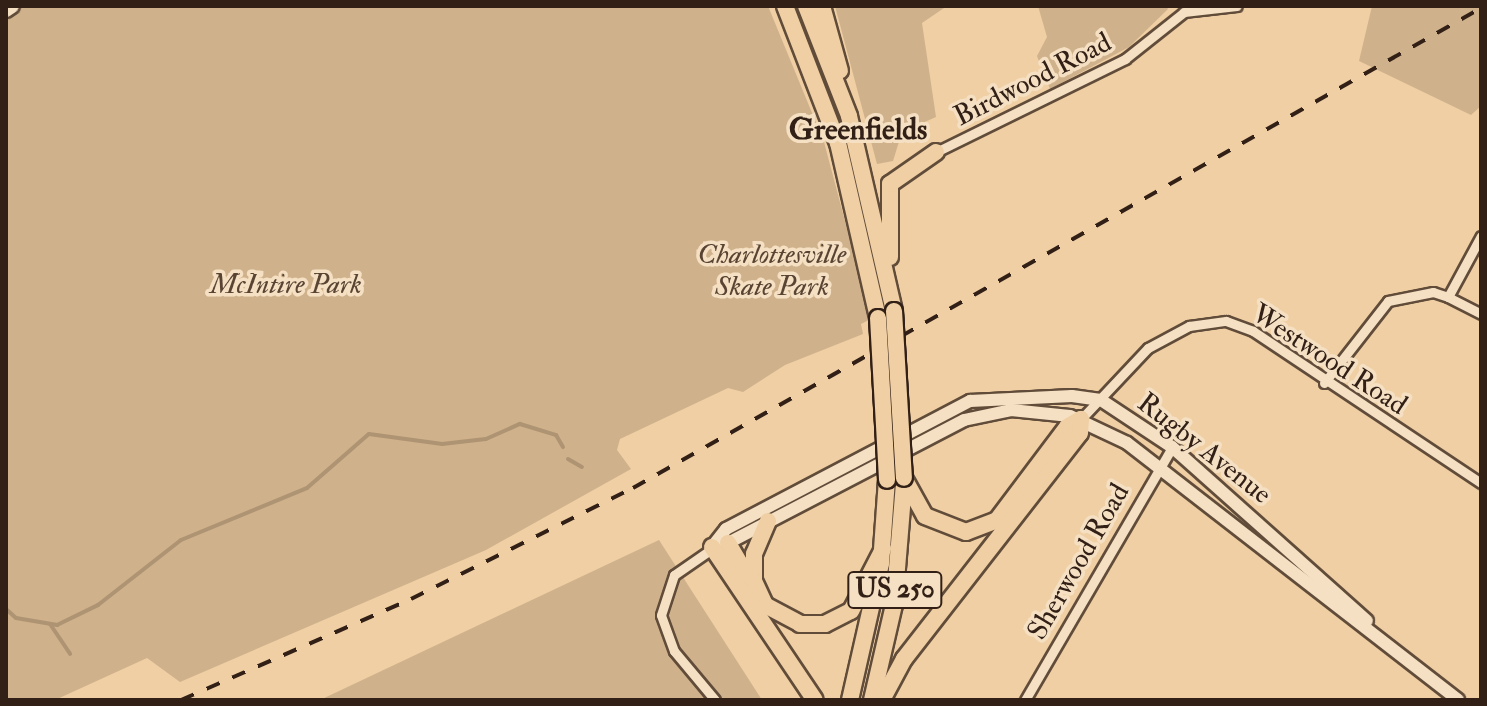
<!DOCTYPE html>
<html>
<head>
<meta charset="utf-8">
<style>
  body { margin:0 }
  #map { position:relative; width:1487px; height:706px; overflow:hidden; background:#efcfa3; font-family:"IM FELL Double Pica",serif }
  div>[style] { position:absolute }
  [style*='--x'] { left:calc(var(--x)*1px); top:calc(var(--y)*1px); width:calc(var(--w)*1px); rotate:calc(var(--a)*1deg) }
  .green>* { inset:0; background:#cfb18b }
  .stream>* { height:4px; margin:-2px; padding:0 2px; transform-origin:2px; border-radius:2px; background:#af9473 }
  .roads { filter:drop-shadow(2px 0 #614c3a) drop-shadow(-2px 0 #614c3a) drop-shadow(0 2px #614c3a) drop-shadow(0 -2px #614c3a) }
  .minor>* { height:9px; margin:-4.5px; padding:0 4.5px; transform-origin:4.5px; border-radius:4.5px; background:#f5e0c3 }
  .tertiary>* { height:12px; margin:-6px; padding:0 6px; transform-origin:6px; border-radius:6px; background:#f5e0c3 }
  .secondary>* { height:14px; margin:-7px; padding:0 7px; transform-origin:7px; border-radius:7px; background:#f5e0c3 }
  .trunk>* { height:16px; margin:-8px; padding:0 8px; transform-origin:8px; border-radius:8px; background:#efcfa3 }
  .rail>* { height:4px; margin-top:-2px; transform-origin:0; background:repeating-linear-gradient(90deg,#322017 0 14px,transparent 0 28px) }
  .bridges { filter:drop-shadow(2px 0 #322017) drop-shadow(-2px 0 #322017) drop-shadow(0 2px #322017) drop-shadow(0 -2px #322017) }
  .trunk-bridge>* { height:16px; margin:-8px; padding:0 8px; transform-origin:8px; border-radius:8px; background:#efcfa3 }
  span { translate:-50% -50%; white-space:nowrap; text-align:center; line-height:1.15; -webkit-text-stroke:7px #f5e0c3; paint-order:stroke }
  .shield-label span { padding:2px 6px; background:#f5e0c3; border:2px solid; border-radius:6px; -webkit-text-stroke-width:0 }
  .shield-label { font-size:26px; color:#322017; font-weight:700 }
  .street-label { font-size:28px; color:#322017 }
  .park-label { font-size:28px; color:#594434; font-style:italic }
  .neighbourhood-label { font-size:30px; color:#322017; font-weight:700 }
  .frame { position:absolute; inset:0; border:8px solid #322017; pointer-events:none }
</style>
</head>
<body>
<div id="map">
  <div class="green">
    <i style="clip-path:polygon(6px 6px,768px 6px,824px 142px,871px 319px,861px 324px,863px 334px,785px 365px,743px 392px,728px 388px,620px 439px,617px 450px,631px 469px,486px 550px,180px 682px,147px 658px,55px 700px,6px 700px)"></i>
    <i style="clip-path:polygon(835px 6px,947px 6px,922px 23px,936px 117px,902px 132px,893px 161px,877px 164px)"></i>
    <i style="clip-path:polygon(1038px 6px,1166px 6px,1168px 9px,1129px 47px,1050px 89px,1037px 56px,1047px 37px)"></i>
    <i style="clip-path:polygon(1372px 6px,1481px 6px,1481px 106px,1471px 115px,1359px 61px)"></i>
    <i style="clip-path:polygon(659px 540px,762px 700px,320px 700px)"></i>
  </div>
  <div class="stream">
    <i style="--x:568;--y:459;--w:16;--a:30"></i>
    <i style="--x:6;--y:609;--w:13;--a:42"></i>
    <i style="--x:16;--y:618;--w:42;--a:9.7"></i>
    <i style="--x:57;--y:625;--w:46;--a:-26"></i>
    <i style="--x:98;--y:605;--w:105;--a:-38.1"></i>
    <i style="--x:181;--y:540;--w:136;--a:-22.4"></i>
    <i style="--x:307;--y:488;--w:82;--a:-41.1"></i>
    <i style="--x:369;--y:434;--w:74;--a:7.8"></i>
    <i style="--x:442;--y:444;--w:44;--a:-6.5"></i>
    <i style="--x:486;--y:439;--w:37;--a:-24"></i>
    <i style="--x:520;--y:424;--w:38;--a:17"></i>
    <i style="--x:556;--y:435;--w:14;--a:60"></i>
    <i style="--x:50;--y:624;--w:36;--a:56"></i>
  </div>
  <div class="roads">
    <div class="minor">
      <i style="--x:1184;--y:12;--w:53;--a:-6.5"></i>
      <i style="--x:936;--y:152;--w:211;--a:-26.2"></i>
      <i style="--x:1125;--y:59;--w:75;--a:-38.5"></i>
      <i style="--x:1481;--y:236;--w:69;--a:118.4"></i>
      <i style="--x:1448;--y:297;--w:37;--a:27"></i>
      <i style="--x:1324;--y:383;--w:104;--a:-52"></i>
      <i style="--x:1388;--y:301;--w:46;--a:-11.3"></i>
      <i style="--x:1433;--y:292;--w:16;--a:18"></i>
      <i style="--x:1081;--y:419;--w:98;--a:-46.7"></i>
      <i style="--x:1148;--y:348;--w:47;--a:-28.2"></i>
      <i style="--x:1189;--y:326;--w:37;--a:-8"></i>
      <i style="--x:1226;--y:321;--w:29;--a:20"></i>
      <i style="--x:1253;--y:331;--w:274;--a:33.7"></i>
      <i style="--x:715;--y:700;--w:64;--a:-129.9"></i>
      <i style="--x:674;--y:651;--w:38;--a:-110"></i>
      <i style="--x:661;--y:615;--w:42;--a:-72"></i>
      <i style="--x:674;--y:575;--w:51;--a:-34.6"></i>
      <i style="--x:1025;--y:700;--w:293;--a:-59.8"></i>
    </div>
    <div class="tertiary">
      <i style="--x:728;--y:543;--w:266;--a:-27.5"></i>
      <i style="--x:964;--y:420;--w:48;--a:-12"></i>
      <i style="--x:1011;--y:410;--w:59;--a:5.8"></i>
      <i style="--x:1070;--y:416;--w:63;--a:25.3"></i>
      <i style="--x:1127;--y:443;--w:419;--a:37.8"></i>
      <i style="--x:712;--y:547;--w:23;--a:-52"></i>
      <i style="--x:726;--y:529;--w:276;--a:-27.7"></i>
      <i style="--x:970;--y:401;--w:102;--a:-2.8"></i>
      <i style="--x:1072;--y:396;--w:29;--a:8"></i>
      <i style="--x:1101;--y:400;--w:85;--a:33.5"></i>
      <i style="--x:1172;--y:447;--w:261;--a:41.7"></i>
    </div>
    <div class="secondary">
      <i style="--x:6;--y:10;--w:7;--a:-34"></i>
    </div>
    <div class="trunk">
      <i style="--x:785;--y:6;--w:147;--a:68.9"></i>
      <i style="--x:838;--y:143;--w:180;--a:77.1"></i>
      <i style="--x:806;--y:6;--w:118;--a:68.6"></i>
      <i style="--x:849;--y:116;--w:200;--a:77"></i>
      <i style="--x:822;--y:6;--w:67;--a:74.5"></i>
      <i style="--x:890;--y:257;--w:73;--a:-90"></i>
      <i style="--x:890;--y:184;--w:56;--a:-34.8"></i>
      <i style="--x:904;--y:478;--w:43;--a:61.1"></i>
      <i style="--x:925;--y:516;--w:44;--a:21.3"></i>
      <i style="--x:966;--y:532;--w:33;--a:-21"></i>
      <i style="--x:997;--y:520;--w:116;--a:-53"></i>
      <i style="--x:1067;--y:427;--w:16;--a:-30"></i>
      <i style="--x:768;--y:521;--w:36;--a:113"></i>
      <i style="--x:754;--y:554;--w:27;--a:90"></i>
      <i style="--x:754;--y:581;--w:26;--a:65"></i>
      <i style="--x:765;--y:605;--w:40;--a:28"></i>
      <i style="--x:800;--y:624;--w:25;--a:0"></i>
      <i style="--x:825;--y:624;--w:29;--a:-27"></i>
      <i style="--x:851;--y:611;--w:70;--a:-62.7"></i>
      <i style="--x:728;--y:543;--w:45;--a:59.5"></i>
      <i style="--x:712;--y:547;--w:184;--a:56.1"></i>
      <i style="--x:850;--y:700;--w:140;--a:-77.2"></i>
      <i style="--x:881;--y:563;--w:83;--a:-85.9"></i>
      <i style="--x:872;--y:700;--w:98;--a:-77"></i>
      <i style="--x:894;--y:605;--w:122;--a:-85.3"></i>
      <i style="--x:882;--y:700;--w:47;--a:-61.8"></i>
      <i style="--x:904;--y:659;--w:286;--a:-52.1"></i>
      <i style="--x:1080;--y:433;--w:14;--a:-86"></i>
    </div>
  </div>
  <div class="rail">
    <i style="--x:181;--y:700;--w:251;--a:-23.7"></i>
    <i style="--x:411;--y:599;--w:248;--a:-26.6"></i>
    <i style="--x:633;--y:488;--w:974;--a:-29.51"></i>
  </div>
  <div class="bridges">
    <div class="trunk-bridge">
      <i style="--x:894;--y:311;--w:167;--a:86.6"></i>
      <i style="--x:878;--y:318;--w:162;--a:86.8"></i>
    </div>
  </div>
  <div class="shield-label">
    <span style="left:895px;top:590px">US 250</span>
  </div>
  <div class="street-label">
    <span style="left:1033px;top:80px;rotate:-27deg">Birdwood Road</span>
    <span style="left:1329px;top:360px;rotate:33deg">Westwood Road</span>
    <span style="left:1204px;top:449px;rotate:38deg">Rugby Avenue</span>
    <span style="left:1079px;top:562px;rotate:-60deg">Sherwood Road</span>
  </div>
  <div class="park-label">
    <span style="left:772px;top:271px">Charlottesville<br>Skate Park</span>
    <span style="left:286px;top:285px">McIntire Park</span>
  </div>
  <div class="neighbourhood-label">
    <span style="left:858px;top:130px">Greenfields</span>
  </div>
  <div class="frame"></div>
</div>
</body>
</html>
